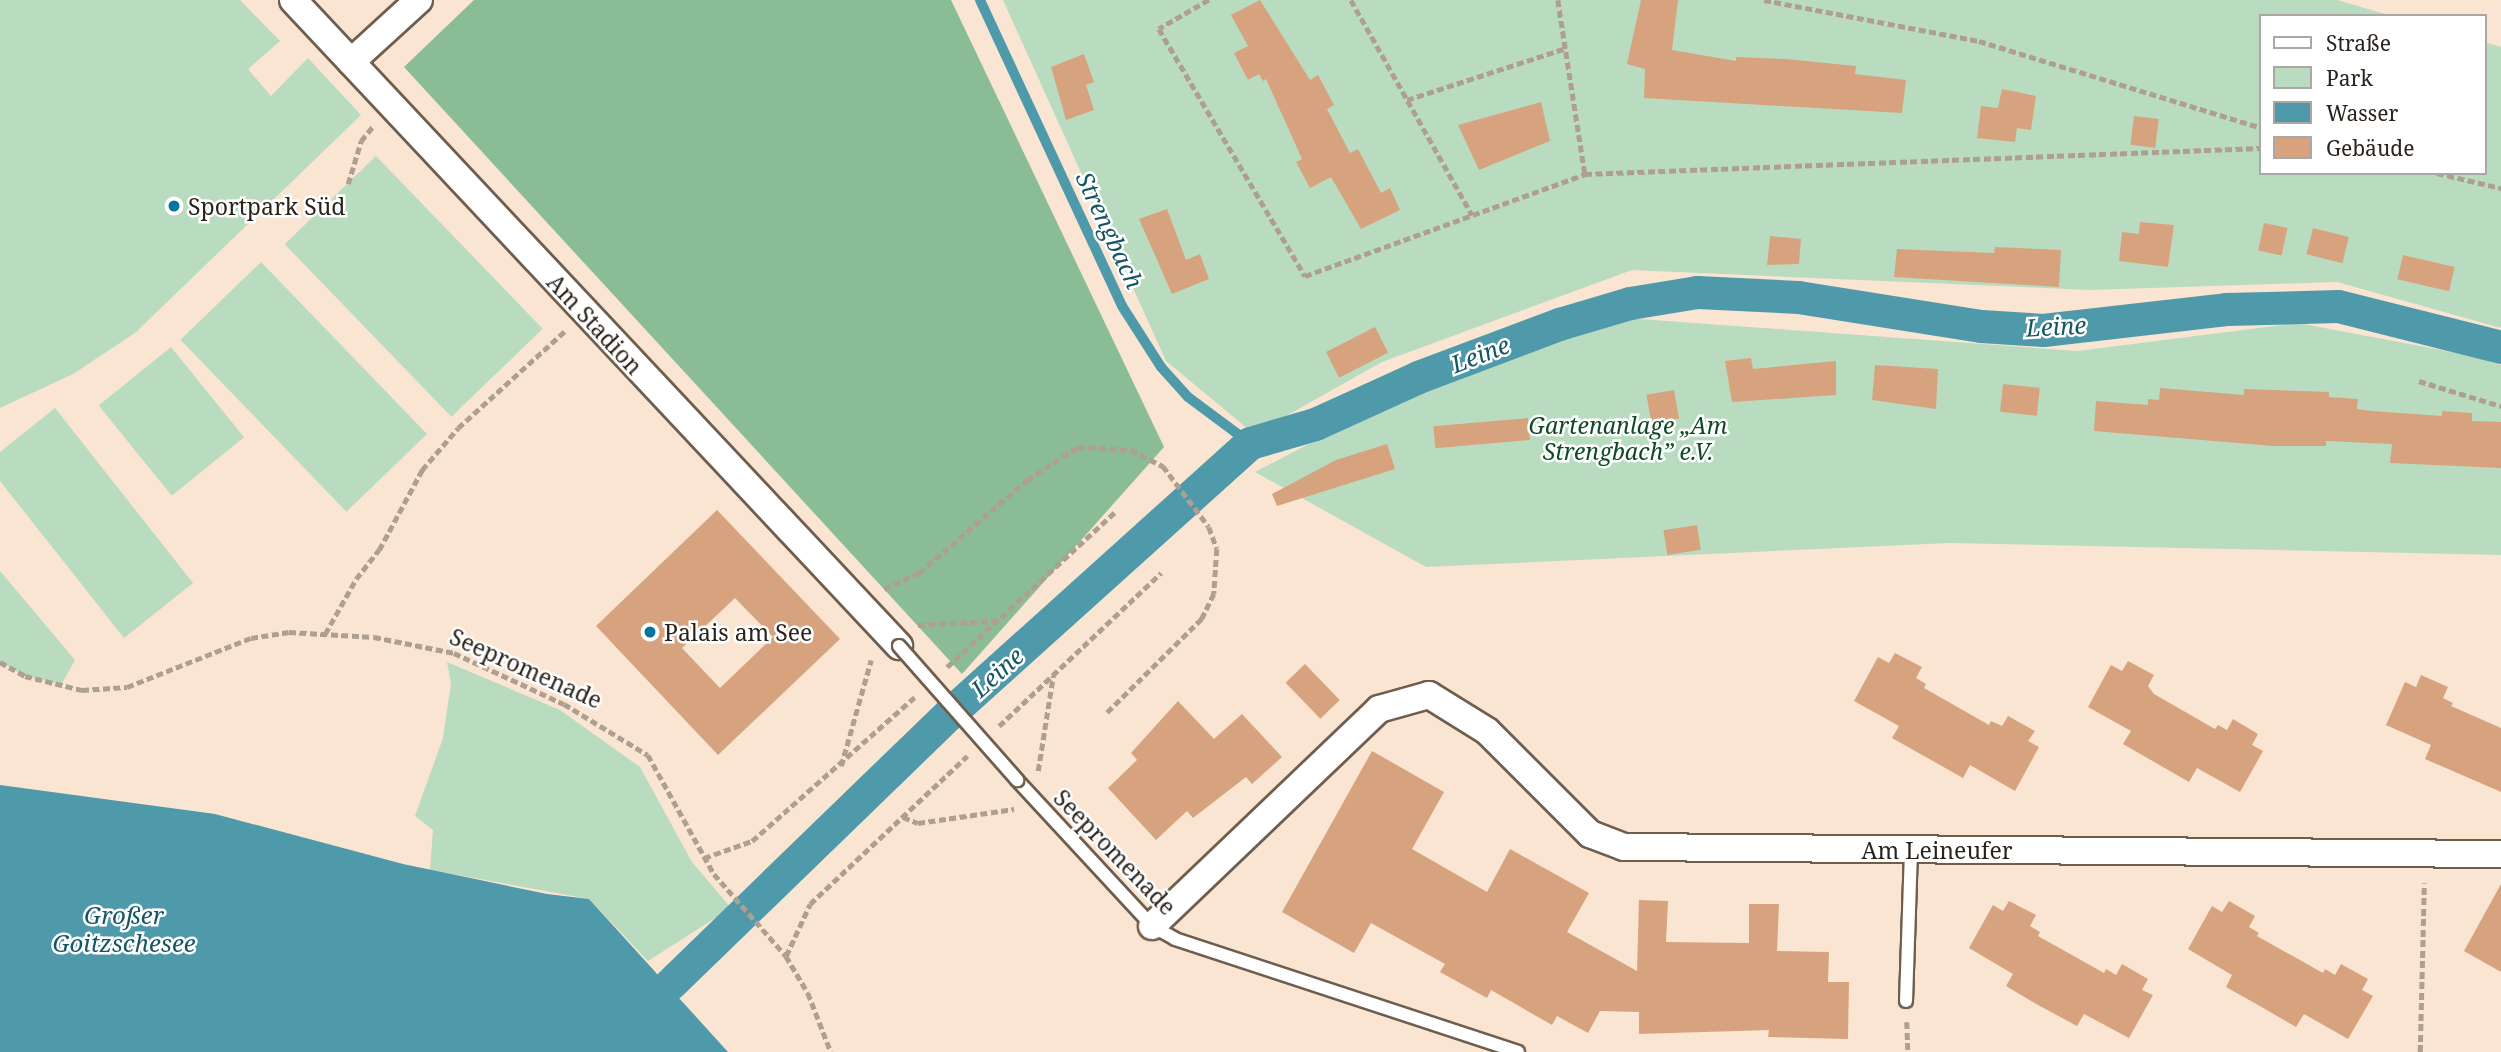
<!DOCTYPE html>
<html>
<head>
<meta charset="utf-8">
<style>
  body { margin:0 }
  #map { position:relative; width:2501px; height:1052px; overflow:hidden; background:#f9e5d2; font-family:"Noto Serif",serif }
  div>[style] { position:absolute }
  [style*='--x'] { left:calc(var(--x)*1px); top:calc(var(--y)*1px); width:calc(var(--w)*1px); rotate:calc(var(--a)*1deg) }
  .green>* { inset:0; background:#b9dcc0; transform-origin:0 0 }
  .forest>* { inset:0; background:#8abd95 }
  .water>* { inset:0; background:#4e9aab }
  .stream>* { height:10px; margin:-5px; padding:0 5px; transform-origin:5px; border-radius:5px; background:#4e9aab }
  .canal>* { height:33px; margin:-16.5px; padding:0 16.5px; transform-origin:16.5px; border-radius:16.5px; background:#4e9aab }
  .building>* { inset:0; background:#d7a37f; transform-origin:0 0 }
  .path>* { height:4.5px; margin-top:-2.25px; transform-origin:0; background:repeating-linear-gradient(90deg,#ae9f90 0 7px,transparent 0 10.5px) }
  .roads { filter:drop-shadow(2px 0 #6f5e4e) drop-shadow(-2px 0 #6f5e4e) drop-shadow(0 2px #6f5e4e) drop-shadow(0 -2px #6f5e4e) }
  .lane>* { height:12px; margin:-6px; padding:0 6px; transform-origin:6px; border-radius:6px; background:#fff }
  .street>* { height:26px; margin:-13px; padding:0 13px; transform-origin:13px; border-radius:13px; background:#fff }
  .bridges { filter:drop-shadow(2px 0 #6f5e4e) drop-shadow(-2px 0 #6f5e4e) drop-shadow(0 2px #6f5e4e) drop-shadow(0 -2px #6f5e4e) }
  .lane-bridge>* { height:12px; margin:-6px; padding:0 6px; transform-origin:6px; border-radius:6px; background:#fff }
  .dots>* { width:19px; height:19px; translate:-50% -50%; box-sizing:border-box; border:4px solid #fff; border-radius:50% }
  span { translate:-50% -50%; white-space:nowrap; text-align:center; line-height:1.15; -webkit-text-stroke:5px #fff; paint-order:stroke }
  .poi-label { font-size:23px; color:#2a231c }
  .left { translate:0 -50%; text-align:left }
  .street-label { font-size:23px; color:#2a231c }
  .park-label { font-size:23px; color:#0f4a25; font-style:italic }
  .water-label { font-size:24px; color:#155663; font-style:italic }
  .legend { position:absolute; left:2259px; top:14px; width:228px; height:161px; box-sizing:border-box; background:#fff; border:2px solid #aaa7a4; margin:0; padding:9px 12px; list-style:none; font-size:21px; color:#2a231c }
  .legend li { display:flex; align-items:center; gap:14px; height:35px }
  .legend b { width:35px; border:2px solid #aaa7a4 }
</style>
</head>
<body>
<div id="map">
  <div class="green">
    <i style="clip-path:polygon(0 0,240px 0,280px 41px,248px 69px,271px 96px,308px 58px,361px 115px,135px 333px,73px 374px,0 408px)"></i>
    <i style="clip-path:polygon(1003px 0,2337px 0,2392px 16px,2261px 16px,2261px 173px,2485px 173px,2485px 42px,2501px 47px,2501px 328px,2337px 282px,2090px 290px,1632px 270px,1382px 362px,1254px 434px,1166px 361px)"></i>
    <i style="left:376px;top:156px;width:240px;height:127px;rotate:46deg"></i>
    <i style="left:261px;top:262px;width:239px;height:112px;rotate:46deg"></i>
    <i style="clip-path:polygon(1612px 317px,2078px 351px,2298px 323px,2468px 355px,2501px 365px,2501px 555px,1949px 543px,1426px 567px,1255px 472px,1389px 402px)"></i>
    <i style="left:171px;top:347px;width:116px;height:93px;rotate:51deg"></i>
    <i style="clip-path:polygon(55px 408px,193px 583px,124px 638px,0 481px,0 452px)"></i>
    <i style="clip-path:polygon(0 571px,75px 660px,61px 685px,25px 676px,0 662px)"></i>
    <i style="clip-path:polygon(447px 662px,560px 710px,640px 767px,692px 862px,731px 908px,648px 961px,589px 899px,430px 870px,433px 830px,415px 816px,443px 738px,451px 683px)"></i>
  </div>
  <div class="forest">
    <i style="clip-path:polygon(474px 0,951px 0,1164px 447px,962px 674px,404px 67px)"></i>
  </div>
  <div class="water">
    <i style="clip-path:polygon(0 785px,215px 814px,403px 864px,547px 894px,589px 899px,728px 1052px,0 1052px)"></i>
  </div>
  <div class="stream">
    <i style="--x:980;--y:0;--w:337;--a:65.1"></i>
    <i style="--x:1122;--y:306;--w:72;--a:57.4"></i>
    <i style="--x:1161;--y:367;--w:40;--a:48"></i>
    <i style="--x:1188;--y:397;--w:77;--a:36.6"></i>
  </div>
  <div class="canal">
    <i style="--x:670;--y:984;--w:388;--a:-44.1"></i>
    <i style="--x:949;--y:714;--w:405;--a:-42"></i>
    <i style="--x:1250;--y:443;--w:68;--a:-16.3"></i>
    <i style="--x:1315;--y:424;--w:113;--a:-24.5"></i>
    <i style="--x:1418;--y:377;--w:151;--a:-20.6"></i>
    <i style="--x:1559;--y:324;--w:74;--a:-16.5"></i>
    <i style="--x:1630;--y:303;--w:68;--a:-9.3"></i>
    <i style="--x:1697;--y:292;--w:101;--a:2.8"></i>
    <i style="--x:1798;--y:297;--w:185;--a:9"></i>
    <i style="--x:1981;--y:326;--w:62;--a:3.7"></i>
    <i style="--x:2043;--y:330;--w:184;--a:-6.5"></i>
    <i style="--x:2226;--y:309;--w:112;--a:-1.5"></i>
    <i style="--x:2338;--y:306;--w:168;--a:14.1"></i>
  </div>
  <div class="building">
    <i style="clip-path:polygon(1260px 0,1310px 80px,1318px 75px,1334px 105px,1327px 109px,1350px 153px,1358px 149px,1381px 193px,1390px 188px,1400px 210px,1361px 229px,1331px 177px,1310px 188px,1296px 162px,1302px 159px,1266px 79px,1263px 81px,1259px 74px,1248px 80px,1234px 53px,1248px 46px,1231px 15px)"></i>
    <i style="clip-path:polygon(1641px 0,1678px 0,1672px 50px,1736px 61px,1736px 57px,1785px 59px,1856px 66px,1855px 74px,1906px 80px,1902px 113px,1644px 98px,1645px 69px,1627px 64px)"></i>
    <i style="clip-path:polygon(1084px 54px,1094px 82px,1086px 85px,1094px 110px,1066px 120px,1051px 67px)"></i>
    <i style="clip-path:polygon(2002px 89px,2036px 96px,2031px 130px,2017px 128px,2015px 142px,1977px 138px,1981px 106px,1998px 108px)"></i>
    <i style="clip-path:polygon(1541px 102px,1550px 141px,1479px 170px,1458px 125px)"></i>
    <i style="left:2134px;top:116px;width:25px;height:29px;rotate:7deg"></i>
    <i style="clip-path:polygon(1167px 209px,1186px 260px,1200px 254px,1209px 279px,1172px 294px,1139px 219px)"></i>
    <i style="clip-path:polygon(2140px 222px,2174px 225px,2168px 267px,2119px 261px,2122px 232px,2139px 234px)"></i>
    <i style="left:2264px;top:223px;width:24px;height:28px;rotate:12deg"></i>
    <i style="left:2313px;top:228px;width:37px;height:27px;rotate:14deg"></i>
    <i style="clip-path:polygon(1770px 236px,1801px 239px,1799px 264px,1767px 265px)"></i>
    <i style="clip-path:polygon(1995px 247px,2061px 250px,2059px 287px,1894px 277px,1897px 249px,1994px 253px)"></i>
    <i style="left:2403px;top:255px;width:53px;height:25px;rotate:13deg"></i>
    <i style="left:1375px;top:327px;width:29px;height:55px;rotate:63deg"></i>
    <i style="clip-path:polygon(1751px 358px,1753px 369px,1836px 361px,1836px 395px,1732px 402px,1725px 361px)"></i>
    <i style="clip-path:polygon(1875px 365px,1938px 369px,1936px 409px,1872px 400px)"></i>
    <i style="left:2003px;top:384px;width:37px;height:28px;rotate:6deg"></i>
    <i style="clip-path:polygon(2160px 388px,2244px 395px,2244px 389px,2329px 392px,2329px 397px,2358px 399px,2357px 409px,2372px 411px,2442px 416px,2442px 411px,2472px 413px,2472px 421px,2501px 422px,2501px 468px,2390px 463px,2392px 444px,2326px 441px,2326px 446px,2274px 446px,2094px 431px,2096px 401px,2148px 405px,2148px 399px,2159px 400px)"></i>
    <i style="left:1674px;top:390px;width:29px;height:28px;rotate:80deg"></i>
    <i style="left:1528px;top:418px;width:22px;height:95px;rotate:85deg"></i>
    <i style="clip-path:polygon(1387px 444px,1395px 469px,1277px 506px,1272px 494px,1336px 460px)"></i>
    <i style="clip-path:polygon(evenodd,717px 510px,840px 639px,718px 755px,596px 626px,717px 510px,735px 598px,773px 637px,720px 688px,682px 648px,735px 598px)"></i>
    <i style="left:1697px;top:525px;width:25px;height:34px;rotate:81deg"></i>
    <i style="clip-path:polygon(1895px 653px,1922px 667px,1916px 678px,1926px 684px,1924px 688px,1989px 725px,1991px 721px,2002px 726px,2008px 716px,2035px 731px,2028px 741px,2039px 747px,2015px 791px,1970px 765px,1963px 778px,1892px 738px,1899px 726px,1854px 701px,1878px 657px,1889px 663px)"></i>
    <i style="clip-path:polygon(2128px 661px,2154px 675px,2148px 686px,2154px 694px,2215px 729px,2218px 725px,2227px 730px,2233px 719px,2258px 734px,2252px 745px,2263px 751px,2240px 792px,2197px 768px,2189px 782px,2123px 744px,2131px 731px,2088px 707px,2111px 665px,2122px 671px)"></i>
    <i style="left:1305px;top:664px;width:50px;height:27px;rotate:46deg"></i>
    <i style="clip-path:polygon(2421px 675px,2448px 687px,2443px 698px,2453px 703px,2451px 706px,2501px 728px,2501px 792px,2425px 759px,2431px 745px,2386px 725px,2405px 682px,2416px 687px)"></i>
    <i style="clip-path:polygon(1178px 701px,1214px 739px,1242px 714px,1282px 757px,1252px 784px,1246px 777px,1193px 818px,1187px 811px,1156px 840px,1108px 788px,1137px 760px,1131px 753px)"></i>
    <i style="clip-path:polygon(1372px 751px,1444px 792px,1412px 849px,1487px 892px,1510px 849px,1589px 893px,1567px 932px,1637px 971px,1639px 900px,1668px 901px,1666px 942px,1749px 943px,1749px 904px,1779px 904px,1777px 951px,1829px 952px,1828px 982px,1849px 982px,1848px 1039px,1768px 1037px,1769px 1030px,1639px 1034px,1639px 1012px,1600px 1011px,1588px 1033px,1557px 1016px,1552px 1025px,1491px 990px,1487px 998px,1440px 972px,1445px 964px,1371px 923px,1354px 953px,1282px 912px)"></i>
    <i style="clip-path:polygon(2501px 884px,2501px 972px,2464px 951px)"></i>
    <i style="clip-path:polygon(2009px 901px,2036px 915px,2030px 926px,2040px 932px,2038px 936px,2104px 973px,2106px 969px,2116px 975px,2122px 964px,2148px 979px,2142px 990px,2153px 995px,2129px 1038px,2084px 1014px,2077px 1026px,2038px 1005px,2006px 986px,2013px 974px,1969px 948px,1993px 905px,2003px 911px)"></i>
    <i style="clip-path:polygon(2229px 901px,2255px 916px,2249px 927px,2259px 933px,2257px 936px,2323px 973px,2325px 969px,2335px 975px,2341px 964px,2368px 979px,2362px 990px,2373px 996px,2348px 1039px,2304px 1014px,2296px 1027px,2258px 1005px,2226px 987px,2232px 975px,2188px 949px,2212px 906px,2222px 912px)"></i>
  </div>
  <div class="path">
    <i style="--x:1209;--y:0;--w:58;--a:149.9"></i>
    <i style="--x:1159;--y:29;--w:287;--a:59.4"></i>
    <i style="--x:1305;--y:276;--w:298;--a:-20"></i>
    <i style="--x:1351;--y:0;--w:247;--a:60.6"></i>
    <i style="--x:1558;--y:0;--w:176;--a:81.2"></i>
    <i style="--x:1585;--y:174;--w:676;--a:-2.2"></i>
    <i style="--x:1764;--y:0;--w:219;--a:10.8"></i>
    <i style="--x:1979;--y:41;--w:295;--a:17.1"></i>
    <i style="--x:1407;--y:100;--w:167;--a:-18.1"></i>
    <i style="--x:2437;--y:173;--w:66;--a:13.2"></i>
    <i style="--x:348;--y:184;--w:45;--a:-73.2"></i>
    <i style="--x:361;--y:141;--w:19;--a:-51"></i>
    <i style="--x:2419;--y:381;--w:86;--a:17"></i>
    <i style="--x:884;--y:589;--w:38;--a:-25"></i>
    <i style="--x:919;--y:573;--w:143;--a:-40.7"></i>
    <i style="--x:1027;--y:480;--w:61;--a:-32.9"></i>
    <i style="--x:1078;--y:447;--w:53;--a:3.2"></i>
    <i style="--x:1131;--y:450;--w:36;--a:27"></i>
    <i style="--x:1163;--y:466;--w:76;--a:53"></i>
    <i style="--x:1209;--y:527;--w:23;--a:70"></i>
    <i style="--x:1217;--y:549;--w:45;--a:93.8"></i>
    <i style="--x:1214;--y:594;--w:28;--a:116"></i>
    <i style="--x:1202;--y:619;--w:136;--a:135.3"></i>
    <i style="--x:918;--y:625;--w:78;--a:-2.9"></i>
    <i style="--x:325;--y:634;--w:63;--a:-60.6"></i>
    <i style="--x:356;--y:579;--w:37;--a:-52"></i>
    <i style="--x:379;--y:550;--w:91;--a:-61.7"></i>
    <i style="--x:422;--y:470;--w:55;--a:-49.4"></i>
    <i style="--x:458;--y:428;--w:144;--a:-42.2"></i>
    <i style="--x:0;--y:662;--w:29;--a:29"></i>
    <i style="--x:25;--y:676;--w:59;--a:13.8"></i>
    <i style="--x:82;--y:690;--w:45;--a:-3.8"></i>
    <i style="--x:127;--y:687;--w:133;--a:-21.6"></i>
    <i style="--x:251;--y:638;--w:38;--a:-9"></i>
    <i style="--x:289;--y:632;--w:85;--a:3.4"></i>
    <i style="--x:374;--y:637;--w:82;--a:11.3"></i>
    <i style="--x:454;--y:653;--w:121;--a:24.9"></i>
    <i style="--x:564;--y:704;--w:98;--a:31.3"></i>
    <i style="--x:648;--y:755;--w:136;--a:61"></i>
    <i style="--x:714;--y:874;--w:109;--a:48.7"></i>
    <i style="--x:786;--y:956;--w:43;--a:59.3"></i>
    <i style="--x:808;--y:993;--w:63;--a:68.7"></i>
    <i style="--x:947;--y:667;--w:229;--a:-42.7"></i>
    <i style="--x:999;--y:726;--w:223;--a:-43.4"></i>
    <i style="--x:841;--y:766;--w:110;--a:-74.2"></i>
    <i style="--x:1038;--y:771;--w:96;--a:-81"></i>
    <i style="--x:903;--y:817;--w:16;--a:22"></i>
    <i style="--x:918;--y:823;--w:97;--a:-8.3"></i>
    <i style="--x:704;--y:858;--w:51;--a:-19.5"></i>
    <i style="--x:752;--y:841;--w:217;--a:-41.5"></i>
    <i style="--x:786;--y:956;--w:57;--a:-65.2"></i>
    <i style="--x:810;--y:904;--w:216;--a:-43.3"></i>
    <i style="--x:1907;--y:1022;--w:30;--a:88"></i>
    <i style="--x:2420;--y:1052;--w:169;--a:-88.6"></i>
  </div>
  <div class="roads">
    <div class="lane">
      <i style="--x:1017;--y:780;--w:199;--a:47.2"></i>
      <i style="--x:1152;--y:926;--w:26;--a:29"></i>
      <i style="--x:1175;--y:939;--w:361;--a:18.2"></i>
      <i style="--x:1906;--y:1001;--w:151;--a:-88.1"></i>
    </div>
    <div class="street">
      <i style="--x:293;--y:0;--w:886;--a:46.83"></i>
      <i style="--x:351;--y:62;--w:92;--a:-42.4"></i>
      <i style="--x:1152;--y:926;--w:314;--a:-43.7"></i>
      <i style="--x:1379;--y:709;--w:52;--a:-15.6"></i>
      <i style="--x:1429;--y:695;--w:68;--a:31.8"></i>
      <i style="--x:1487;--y:731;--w:146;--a:45"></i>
      <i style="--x:1590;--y:834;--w:36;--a:21"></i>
      <i style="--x:1624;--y:847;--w:877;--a:0.46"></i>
    </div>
  </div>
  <div class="bridges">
    <div class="lane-bridge">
      <i style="--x:899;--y:646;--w:179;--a:48.6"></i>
    </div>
  </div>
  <div class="dots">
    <i style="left:174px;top:206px;background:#00769f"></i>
    <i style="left:650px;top:632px;background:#00769f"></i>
  </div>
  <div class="poi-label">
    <span class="left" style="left:188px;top:206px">Sportpark Süd</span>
    <span class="left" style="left:664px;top:632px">Palais am See</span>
  </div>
  <div class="street-label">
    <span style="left:595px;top:324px;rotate:47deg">Am Stadion</span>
    <span style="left:526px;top:668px;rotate:24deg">Seepromenade</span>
    <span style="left:1937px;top:850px">Am Leineufer</span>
    <span style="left:1115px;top:852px;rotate:46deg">Seepromenade</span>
  </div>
  <div class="park-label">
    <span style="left:1628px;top:438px">Gartenanlage „Am<br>Strengbach” e.V.</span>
  </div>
  <div class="water-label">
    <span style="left:1110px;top:230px;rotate:65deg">Strengbach</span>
    <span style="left:2056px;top:326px;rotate:-3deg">Leine</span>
    <span style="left:1480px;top:354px;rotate:-21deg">Leine</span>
    <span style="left:997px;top:672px;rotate:-42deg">Leine</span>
    <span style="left:124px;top:929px">Großer<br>Goitzschesee</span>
  </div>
  <ul class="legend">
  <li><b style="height:9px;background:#fff"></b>Straße</li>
  <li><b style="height:19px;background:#b9dcc0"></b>Park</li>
  <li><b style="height:19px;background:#4e9aab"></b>Wasser</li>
  <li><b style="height:19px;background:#d7a37f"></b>Gebäude</li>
  </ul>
</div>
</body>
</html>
